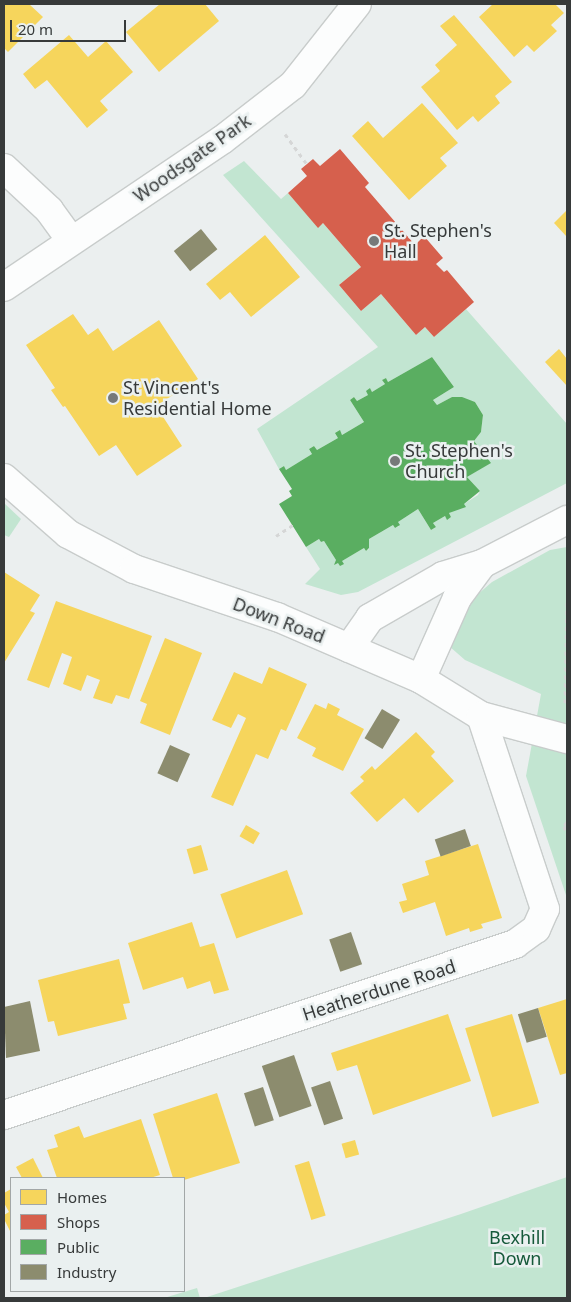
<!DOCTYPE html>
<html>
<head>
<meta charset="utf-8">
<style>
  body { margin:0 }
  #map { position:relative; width:571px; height:1302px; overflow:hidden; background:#ebefef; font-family:"Noto Sans",sans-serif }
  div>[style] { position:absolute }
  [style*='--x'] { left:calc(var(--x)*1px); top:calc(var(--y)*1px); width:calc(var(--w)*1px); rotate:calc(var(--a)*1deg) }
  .green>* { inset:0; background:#c2e5d1 }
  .homes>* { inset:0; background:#f6d55c; transform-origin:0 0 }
  .shops>* { inset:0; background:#d6604d }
  .public>* { inset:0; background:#5aae61 }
  .industry>* { inset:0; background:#8c8c6e; transform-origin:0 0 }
  .path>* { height:3px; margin-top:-1.5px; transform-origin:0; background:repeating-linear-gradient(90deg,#d5d6d6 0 4px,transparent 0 8px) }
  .roads { filter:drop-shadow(1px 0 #c8cccb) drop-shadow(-1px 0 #c8cccb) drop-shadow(0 1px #c8cccb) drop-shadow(0 -1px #c8cccb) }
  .minor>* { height:28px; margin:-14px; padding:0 14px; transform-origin:14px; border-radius:14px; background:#fcfdfd }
  .dots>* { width:14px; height:14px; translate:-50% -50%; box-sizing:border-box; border:2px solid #eaf0f0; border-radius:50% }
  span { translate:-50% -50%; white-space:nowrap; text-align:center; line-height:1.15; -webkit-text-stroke:5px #eaf0f0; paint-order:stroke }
  .street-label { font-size:18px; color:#373a3a }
  .poi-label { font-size:18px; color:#373a3a }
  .left { translate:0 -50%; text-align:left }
  .park-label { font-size:18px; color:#15593a }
  .frame { position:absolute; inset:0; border:5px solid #373a3a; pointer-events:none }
  .legend { position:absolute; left:10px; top:1177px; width:175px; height:115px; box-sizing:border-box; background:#eaf0f0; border:1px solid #a2a7a7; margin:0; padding:6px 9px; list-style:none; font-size:15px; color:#373a3a }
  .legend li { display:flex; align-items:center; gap:10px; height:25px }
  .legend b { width:25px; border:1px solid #a2a7a7 }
  .scale { position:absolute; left:10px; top:20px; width:116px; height:22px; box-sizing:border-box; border:2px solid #373a3a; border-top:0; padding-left:6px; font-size:15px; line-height:18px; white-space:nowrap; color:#373a3a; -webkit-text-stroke:4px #eaf0f0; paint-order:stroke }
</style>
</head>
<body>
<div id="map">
  <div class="green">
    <i style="clip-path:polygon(244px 161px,281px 199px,288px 193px,318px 227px,323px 223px,361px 267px,339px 285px,361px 311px,381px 294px,416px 335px,425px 327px,434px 337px,466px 309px,567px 424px,567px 483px,358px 592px,341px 595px,305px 584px,320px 569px,306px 547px,319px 539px,321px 542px,324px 541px,338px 563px,364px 548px,366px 551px,369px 549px,369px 539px,393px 525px,395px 528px,399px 526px,398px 522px,418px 509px,431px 530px,436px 527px,433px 523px,445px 516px,447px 519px,451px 517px,449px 513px,460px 506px,462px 509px,464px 504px,478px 495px,480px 491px,467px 477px,490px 463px,474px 441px,481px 432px,483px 415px,475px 402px,452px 397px,437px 405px,433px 400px,454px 387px,432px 357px,388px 382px,386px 378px,382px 380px,385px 384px,372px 392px,370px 388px,368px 395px,357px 401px,354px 397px,350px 400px,364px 422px,342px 435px,340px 431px,338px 438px,317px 450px,314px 446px,309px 449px,312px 454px,286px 470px,284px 466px,279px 469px,257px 429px,378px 347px,223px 175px)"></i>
    <i style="clip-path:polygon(4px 503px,21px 519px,9px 537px,4px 535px)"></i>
    <i style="clip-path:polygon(567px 547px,567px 898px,526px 776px,541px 694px,465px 660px,449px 646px,470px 601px,492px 582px,550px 550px)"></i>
    <i style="clip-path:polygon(567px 1177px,567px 1298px,204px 1298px,461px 1214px)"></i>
    <i style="clip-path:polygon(197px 1288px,200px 1298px,164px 1298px)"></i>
  </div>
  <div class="homes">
    <i style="clip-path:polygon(4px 4px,29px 4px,43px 17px,8px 52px,4px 48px)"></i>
    <i style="clip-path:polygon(160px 4px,205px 4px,219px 21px,159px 72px,126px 32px)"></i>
    <i style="clip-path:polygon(493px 4px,555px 4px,564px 13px,551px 25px,557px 31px,534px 52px,527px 45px,514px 57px,479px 17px)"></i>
    <i style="clip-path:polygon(454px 15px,512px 82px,495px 96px,500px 103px,478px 122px,473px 116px,457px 130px,421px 87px,440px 71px,435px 65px,457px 45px,440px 26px)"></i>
    <i style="clip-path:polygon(69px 35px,88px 57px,106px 41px,133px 72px,100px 101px,108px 110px,87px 128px,47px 80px,35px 89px,23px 74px)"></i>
    <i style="clip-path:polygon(422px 103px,458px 143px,440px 158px,447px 166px,409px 200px,352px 136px,368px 121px,383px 138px)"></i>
    <i style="clip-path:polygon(567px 210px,567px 237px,554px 223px)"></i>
    <i style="clip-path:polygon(265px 235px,300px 277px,251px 317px,230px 292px,220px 300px,206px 284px)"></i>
    <i style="clip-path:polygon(73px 314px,88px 335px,98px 328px,113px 351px,159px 320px,198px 379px,156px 406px,182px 446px,137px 476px,116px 445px,99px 456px,65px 406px,63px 407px,51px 390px,55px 388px,26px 345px)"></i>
    <i style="clip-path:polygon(559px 349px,567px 359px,567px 386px,545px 362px)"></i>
    <i style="clip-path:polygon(4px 572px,40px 595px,30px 611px,35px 613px,4px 663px)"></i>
    <i style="clip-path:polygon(56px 601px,152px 636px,129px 699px,116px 695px,112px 704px,93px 698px,100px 680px,87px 675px,81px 691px,63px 684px,72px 657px,62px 653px,49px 688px,27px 680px)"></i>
    <i style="clip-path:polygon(165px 638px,202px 653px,170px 735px,140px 723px,147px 704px,140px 701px)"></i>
    <i style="clip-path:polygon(269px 667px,307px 684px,286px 731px,281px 729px,268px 759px,256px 754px,233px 806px,211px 797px,246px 718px,238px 714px,231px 728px,212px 720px,234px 672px,262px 684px)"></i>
    <i style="clip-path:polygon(328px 703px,340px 709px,337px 715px,364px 729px,343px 771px,312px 756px,316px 748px,297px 738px,315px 704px,326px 709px)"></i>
    <i style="clip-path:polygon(416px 732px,435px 752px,431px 756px,454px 781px,418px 813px,404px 798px,377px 822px,350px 793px,364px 781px,360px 777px,372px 766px,375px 770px)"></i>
    <i style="left:246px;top:825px;width:16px;height:13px;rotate:30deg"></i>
    <i style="clip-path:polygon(478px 844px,502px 918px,481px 924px,483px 928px,470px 932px,469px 928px,446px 936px,435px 902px,403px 913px,399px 902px,407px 900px,402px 884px,429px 875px,425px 861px)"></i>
    <i style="left:201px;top:845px;width:26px;height:15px;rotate:74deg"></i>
    <i style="left:287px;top:870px;width:47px;height:71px;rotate:70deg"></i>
    <i style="clip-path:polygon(192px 922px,200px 947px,214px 943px,229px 990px,214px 994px,210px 981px,187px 989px,183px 977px,143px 990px,128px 943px)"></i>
    <i style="clip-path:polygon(119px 959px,130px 1003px,123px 1004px,127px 1019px,58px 1036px,54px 1021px,48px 1022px,38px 980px)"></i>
    <i style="clip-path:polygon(567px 999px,567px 1073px,560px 1075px,538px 1008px)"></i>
    <i style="clip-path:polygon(448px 1014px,471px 1081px,373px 1115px,357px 1065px,337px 1071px,331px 1053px)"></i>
    <i style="left:512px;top:1014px;width:93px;height:49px;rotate:73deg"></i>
    <i style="clip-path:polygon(217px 1093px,240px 1163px,184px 1180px,173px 1178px,153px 1114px)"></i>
    <i style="clip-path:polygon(141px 1119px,160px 1175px,150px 1178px,57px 1178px,47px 1150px,58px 1147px,54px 1135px,79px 1126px,84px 1138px)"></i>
    <i style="left:355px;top:1140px;width:15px;height:14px;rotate:74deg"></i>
    <i style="clip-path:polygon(33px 1158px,43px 1178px,22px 1178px,16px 1167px)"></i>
    <i style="left:309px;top:1161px;width:57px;height:15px;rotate:73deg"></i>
    <i style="clip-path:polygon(11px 1189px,11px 1233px,4px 1219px,4px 1215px,9px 1212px,4px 1203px,4px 1193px)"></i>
  </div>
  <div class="shops">
    <i style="clip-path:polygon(340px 149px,369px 183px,365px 187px,415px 245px,424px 236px,443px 258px,436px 264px,444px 272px,447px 270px,474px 302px,434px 337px,425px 327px,416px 335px,381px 294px,361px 311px,339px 285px,361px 267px,323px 223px,318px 228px,288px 193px,307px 176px,301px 169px,313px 159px,320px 166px)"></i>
  </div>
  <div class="public">
    <i style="clip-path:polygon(432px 357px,454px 387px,433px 400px,437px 405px,452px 397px,462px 397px,475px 402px,483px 415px,481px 432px,474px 441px,491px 463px,467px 477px,480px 491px,464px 504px,466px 507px,449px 513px,451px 517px,447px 520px,445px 516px,433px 523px,436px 527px,431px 530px,418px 509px,398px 522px,400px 525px,395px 528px,393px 525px,369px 539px,369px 548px,366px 551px,364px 548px,342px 561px,344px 564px,340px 566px,338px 563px,334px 565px,336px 560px,324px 541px,321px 542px,319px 539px,306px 547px,279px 504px,292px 496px,289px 491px,292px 489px,279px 469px,284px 466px,286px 470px,312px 454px,309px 449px,314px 446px,317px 450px,338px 438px,335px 433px,340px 430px,342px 435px,364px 422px,350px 400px,354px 397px,357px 401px,368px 395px,366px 391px,370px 388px,372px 392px,385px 384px,382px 380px,386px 378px,388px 382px)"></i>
  </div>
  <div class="industry">
    <i style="left:201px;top:229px;width:26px;height:35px;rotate:51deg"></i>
    <i style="left:382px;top:709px;width:21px;height:34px;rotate:31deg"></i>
    <i style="left:170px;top:745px;width:22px;height:31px;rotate:24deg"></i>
    <i style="left:465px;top:829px;width:18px;height:32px;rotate:71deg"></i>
    <i style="left:351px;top:932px;width:34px;height:23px;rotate:71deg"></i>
    <i style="clip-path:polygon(30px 1001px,40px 1051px,6px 1058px,4px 1007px)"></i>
    <i style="left:538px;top:1008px;width:30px;height:21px;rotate:73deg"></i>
    <i style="left:294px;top:1055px;width:54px;height:34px;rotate:71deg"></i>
    <i style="left:330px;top:1081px;width:40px;height:20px;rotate:71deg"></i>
    <i style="left:263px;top:1087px;width:35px;height:20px;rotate:72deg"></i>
  </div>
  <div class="path">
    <i style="--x:285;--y:134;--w:37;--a:54"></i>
    <i style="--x:276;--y:536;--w:20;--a:-33"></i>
    <i style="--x:565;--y:703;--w:101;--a:-88.9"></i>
    <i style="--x:567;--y:822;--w:5;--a:127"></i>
    <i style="--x:564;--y:826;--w:9;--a:69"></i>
  </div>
  <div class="roads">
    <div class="minor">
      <i style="--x:4;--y:168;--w:62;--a:43"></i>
      <i style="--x:49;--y:210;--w:37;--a:54"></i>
      <i style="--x:4;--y:287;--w:263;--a:-34"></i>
      <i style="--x:222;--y:140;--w:90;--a:-37.8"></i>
      <i style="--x:293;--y:85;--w:103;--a:-51.7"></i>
      <i style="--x:4;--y:478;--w:85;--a:41.2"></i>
      <i style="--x:68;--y:534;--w:75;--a:27.9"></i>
      <i style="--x:134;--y:569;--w:151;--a:18.6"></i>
      <i style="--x:277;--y:617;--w:157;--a:23.3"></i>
      <i style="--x:421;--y:679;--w:70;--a:31.7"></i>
      <i style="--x:481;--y:716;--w:89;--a:15"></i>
      <i style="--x:349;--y:648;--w:37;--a:-55"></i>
      <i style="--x:370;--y:618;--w:84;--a:-29.9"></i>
      <i style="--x:443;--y:576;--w:41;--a:-17.1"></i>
      <i style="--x:482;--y:564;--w:96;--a:-27.4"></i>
      <i style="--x:421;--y:679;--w:89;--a:-66"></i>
      <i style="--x:457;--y:598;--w:42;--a:-53.7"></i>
      <i style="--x:4;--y:1115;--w:539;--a:-18.5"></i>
      <i style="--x:515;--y:944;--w:26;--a:-36"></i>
      <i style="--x:536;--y:929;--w:22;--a:-66"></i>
      <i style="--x:545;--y:909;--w:203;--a:-108.3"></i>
    </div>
  </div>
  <div class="dots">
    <i style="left:374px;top:241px;background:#767979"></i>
    <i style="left:113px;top:398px;background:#767979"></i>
    <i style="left:395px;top:461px;background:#767979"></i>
  </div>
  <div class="street-label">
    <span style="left:192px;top:158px;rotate:-35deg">Woodsgate Park</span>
    <span style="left:279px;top:620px;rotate:21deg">Down Road</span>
    <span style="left:379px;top:990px;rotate:-18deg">Heatherdune Road</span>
  </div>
  <div class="poi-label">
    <span class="left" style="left:384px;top:241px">St. Stephen's<br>Hall</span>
    <span class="left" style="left:123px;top:398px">St Vincent's<br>Residential Home</span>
    <span class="left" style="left:405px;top:461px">St. Stephen's<br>Church</span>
  </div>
  <div class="park-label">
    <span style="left:517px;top:1248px">Bexhill<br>Down</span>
  </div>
  <div class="frame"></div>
  <ul class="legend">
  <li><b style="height:14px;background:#f6d55c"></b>Homes</li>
  <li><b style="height:14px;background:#d6604d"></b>Shops</li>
  <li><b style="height:14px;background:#5aae61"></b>Public</li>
  <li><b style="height:14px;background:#8c8c6e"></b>Industry</li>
  </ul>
  <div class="scale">20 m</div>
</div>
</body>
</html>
